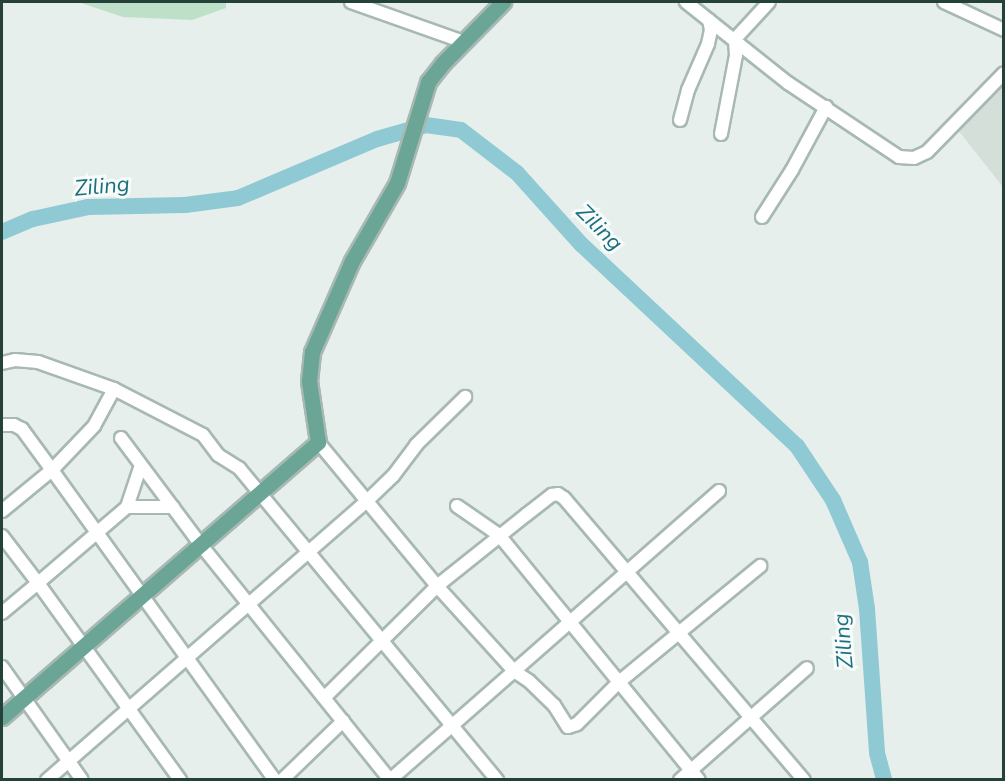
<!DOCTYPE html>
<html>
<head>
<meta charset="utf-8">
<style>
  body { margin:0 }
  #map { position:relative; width:1005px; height:781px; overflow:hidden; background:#e6efeb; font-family:"Nunito Sans",sans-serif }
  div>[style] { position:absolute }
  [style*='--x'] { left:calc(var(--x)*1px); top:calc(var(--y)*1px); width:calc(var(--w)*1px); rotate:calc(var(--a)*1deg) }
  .built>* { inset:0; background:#d4dfda }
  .green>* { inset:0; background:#bfe0c8 }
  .river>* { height:16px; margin:-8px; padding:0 8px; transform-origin:8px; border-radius:8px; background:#8ec9d4 }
  .roads { filter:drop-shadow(2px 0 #a8b8b2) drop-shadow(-2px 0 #a8b8b2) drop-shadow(0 2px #a8b8b2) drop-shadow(0 -2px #a8b8b2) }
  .minor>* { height:12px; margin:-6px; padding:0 6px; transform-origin:6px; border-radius:6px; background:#fff }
  .major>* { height:15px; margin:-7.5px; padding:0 7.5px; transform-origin:7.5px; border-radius:7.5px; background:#6aa596 }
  span { translate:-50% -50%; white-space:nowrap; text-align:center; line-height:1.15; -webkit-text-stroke:6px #f7fbf9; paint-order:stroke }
  .water-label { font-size:22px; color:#1c6f80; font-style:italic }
  .frame { position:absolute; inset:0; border:3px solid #24423a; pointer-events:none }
</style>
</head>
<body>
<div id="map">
  <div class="built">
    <i style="clip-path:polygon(1003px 86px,1003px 187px,958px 130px)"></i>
  </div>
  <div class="green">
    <i style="clip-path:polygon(78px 2px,226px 2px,226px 8px,192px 20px,123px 17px)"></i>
  </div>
  <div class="river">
    <i style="--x:2;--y:232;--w:34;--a:-23"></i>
    <i style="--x:33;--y:219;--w:56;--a:-12.3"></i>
    <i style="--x:88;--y:207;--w:97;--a:-1.2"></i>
    <i style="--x:185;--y:205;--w:53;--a:-7.5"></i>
    <i style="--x:238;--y:198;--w:151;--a:-23"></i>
    <i style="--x:377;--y:139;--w:51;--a:-15.9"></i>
    <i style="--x:426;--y:125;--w:35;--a:8"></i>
    <i style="--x:461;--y:130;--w:71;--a:37.5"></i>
    <i style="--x:517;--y:173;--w:96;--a:48"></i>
    <i style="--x:581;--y:244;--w:296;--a:43.1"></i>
    <i style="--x:797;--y:446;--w:65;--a:56.3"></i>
    <i style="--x:833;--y:500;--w:68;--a:66.5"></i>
    <i style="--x:860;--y:562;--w:48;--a:81.5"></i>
    <i style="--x:867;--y:609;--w:144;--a:86"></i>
    <i style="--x:877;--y:753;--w:28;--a:75"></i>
  </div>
  <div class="roads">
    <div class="minor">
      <i style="--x:351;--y:2;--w:120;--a:19.5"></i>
      <i style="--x:686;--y:2;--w:130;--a:38.5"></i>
      <i style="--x:788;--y:83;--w:133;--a:33.7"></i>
      <i style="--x:899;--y:157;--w:15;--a:4"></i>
      <i style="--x:914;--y:158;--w:14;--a:-25"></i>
      <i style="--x:927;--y:152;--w:110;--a:-45.7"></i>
      <i style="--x:944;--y:2;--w:66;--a:25"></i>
      <i style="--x:680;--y:120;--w:31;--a:-75"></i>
      <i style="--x:688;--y:90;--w:50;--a:-66.5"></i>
      <i style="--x:708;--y:44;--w:14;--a:-78"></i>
      <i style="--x:711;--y:30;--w:10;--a:-101"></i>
      <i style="--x:721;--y:134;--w:80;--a:-79.2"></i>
      <i style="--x:736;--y:55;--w:16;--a:-94"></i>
      <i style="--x:735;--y:39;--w:50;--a:-47.4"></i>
      <i style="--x:762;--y:217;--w:56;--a:-57.4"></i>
      <i style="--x:792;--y:170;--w:72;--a:-61.6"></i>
      <i style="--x:2;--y:363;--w:13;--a:-13"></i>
      <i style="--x:15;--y:360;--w:23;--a:5"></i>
      <i style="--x:38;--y:362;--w:81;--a:19.6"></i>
      <i style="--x:114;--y:389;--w:100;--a:27.3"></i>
      <i style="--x:203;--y:435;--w:25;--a:53"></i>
      <i style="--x:218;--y:455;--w:25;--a:32"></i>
      <i style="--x:239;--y:468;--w:405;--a:50.4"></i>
      <i style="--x:2;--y:425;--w:12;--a:0"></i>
      <i style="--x:14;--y:425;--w:9;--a:27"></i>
      <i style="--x:22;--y:429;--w:51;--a:53.8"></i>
      <i style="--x:52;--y:470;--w:61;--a:-46.3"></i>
      <i style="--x:94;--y:426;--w:42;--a:-61.6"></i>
      <i style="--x:121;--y:438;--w:134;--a:53.2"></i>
      <i style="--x:201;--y:545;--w:302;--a:51.2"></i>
      <i style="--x:318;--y:442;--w:187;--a:50.4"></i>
      <i style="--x:437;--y:586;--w:115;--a:47.8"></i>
      <i style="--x:514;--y:671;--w:18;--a:34"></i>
      <i style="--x:529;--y:681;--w:35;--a:44"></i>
      <i style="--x:554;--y:705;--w:26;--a:58"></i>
      <i style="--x:568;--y:727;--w:9;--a:-18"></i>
      <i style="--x:577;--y:724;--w:59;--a:-45"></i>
      <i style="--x:619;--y:682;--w:183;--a:-39.4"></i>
      <i style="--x:457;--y:506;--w:51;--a:34.6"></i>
      <i style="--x:499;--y:535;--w:316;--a:50.8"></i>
      <i style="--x:127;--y:507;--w:46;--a:0"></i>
      <i style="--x:2;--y:511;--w:65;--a:-39.4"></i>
      <i style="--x:52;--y:470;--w:382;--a:54.3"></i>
      <i style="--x:2;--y:536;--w:59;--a:52.5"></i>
      <i style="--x:38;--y:583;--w:117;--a:-40.5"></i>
      <i style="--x:127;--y:507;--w:41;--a:-71.6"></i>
      <i style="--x:2;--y:613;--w:47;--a:-39.8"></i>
      <i style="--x:38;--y:583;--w:243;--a:54.2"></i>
      <i style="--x:2;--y:667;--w:138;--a:54.7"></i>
      <i style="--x:325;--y:697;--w:158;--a:-44.7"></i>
      <i style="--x:437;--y:586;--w:114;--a:-38.6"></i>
      <i style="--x:526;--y:515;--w:33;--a:-38"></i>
      <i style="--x:552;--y:495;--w:6;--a:-9"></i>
      <i style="--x:558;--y:494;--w:7;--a:34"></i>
      <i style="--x:564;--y:498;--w:370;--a:49.6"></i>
      <i style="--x:47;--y:780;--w:426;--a:-41.1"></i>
      <i style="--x:368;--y:500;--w:35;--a:-44"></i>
      <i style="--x:393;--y:476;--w:39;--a:-53"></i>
      <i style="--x:416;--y:445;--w:69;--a:-44.4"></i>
      <i style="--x:282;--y:780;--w:85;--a:-44"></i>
      <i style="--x:390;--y:780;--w:438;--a:-41.3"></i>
      <i style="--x:680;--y:780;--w:169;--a:-41.4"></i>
    </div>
    <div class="major">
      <i style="--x:2;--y:717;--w:419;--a:-41"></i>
      <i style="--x:318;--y:442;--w:62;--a:-98.4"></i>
      <i style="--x:309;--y:381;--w:29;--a:-84"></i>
      <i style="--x:312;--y:352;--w:99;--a:-66.3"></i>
      <i style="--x:352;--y:261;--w:90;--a:-60"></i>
      <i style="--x:397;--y:183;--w:106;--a:-72.9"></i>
      <i style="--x:428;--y:82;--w:24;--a:-52"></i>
      <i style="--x:443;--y:63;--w:86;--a:-45.5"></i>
    </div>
  </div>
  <div class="water-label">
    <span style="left:102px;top:187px;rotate:-5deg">Ziling</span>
    <span style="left:599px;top:228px;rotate:45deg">Ziling</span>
    <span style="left:844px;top:641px;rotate:-95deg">Ziling</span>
  </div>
  <div class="frame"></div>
</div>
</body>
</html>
